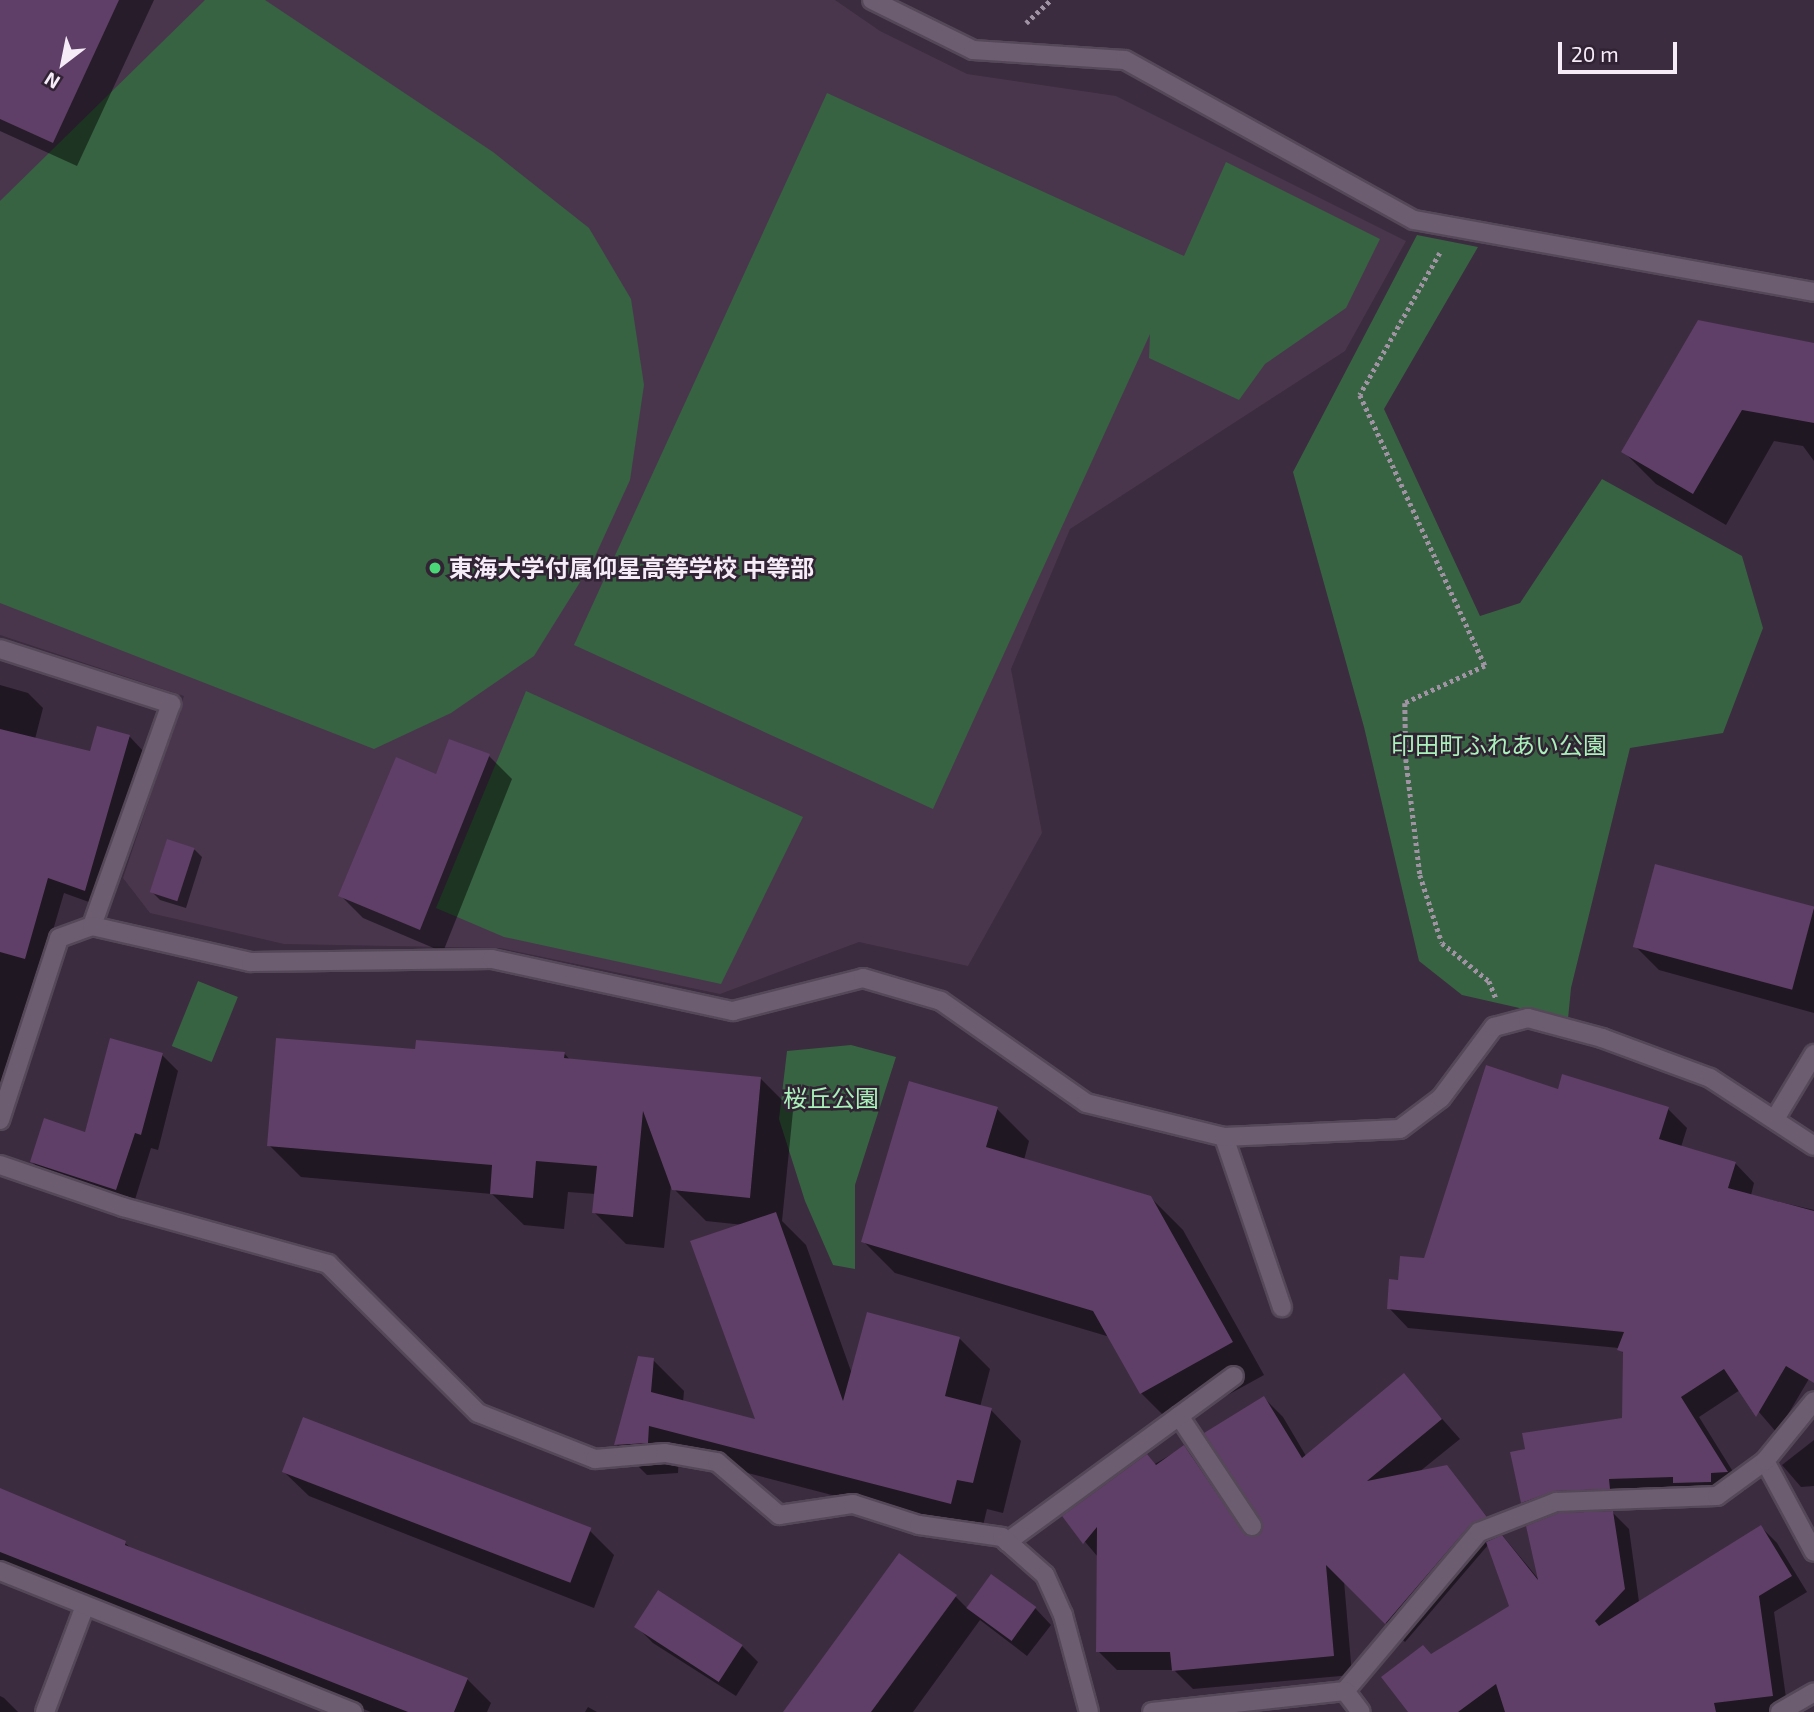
<!DOCTYPE html>
<html>
<head>
<meta charset="utf-8">
<style>
  body { margin:0 }
  #map { position:relative; width:1814px; height:1712px; overflow:hidden; background:#3b2c3f; font-family:"Exo 2","Noto Sans JP",sans-serif }
  div>[style] { position:absolute }
  [style*='--x'] { left:calc(var(--x)*1px); top:calc(var(--y)*1px); width:calc(var(--w)*1px); rotate:calc(var(--a)*1deg) }
  .built>* { inset:0; background:#49364d }
  .green>* { inset:0; background:#376342; transform-origin:0 0 }
  .shadow>* { inset:0; background:#0007 }
  .building>* { inset:0; background:#5f3e67; transform-origin:0 0 }
  .path>* { height:4.5px; margin-top:-2.25px; transform-origin:0; background:repeating-linear-gradient(90deg,#a094a4 0 3.5px,transparent 0 7px) }
  .roads { filter:drop-shadow(2px 0 #554858) drop-shadow(-2px 0 #554858) drop-shadow(0 2px #554858) drop-shadow(0 -2px #554858) }
  .service>* { height:18px; margin:-9px; padding:0 9px; transform-origin:9px; border-radius:9px; background:#6d5d71 }
  .minor>* { height:18px; margin:-9px; padding:0 9px; transform-origin:9px; border-radius:9px; background:#6d5d71 }
  .dots>* { width:19px; height:19px; translate:-50% -50%; box-sizing:border-box; border:4px solid #312334; border-radius:50% }
  span { translate:-50% -50%; white-space:nowrap; text-align:center; line-height:1.15; -webkit-text-stroke:5px #312334; paint-order:stroke }
  .poi-label { font-size:24px; color:#f5ecf8; font-weight:700 }
  .left { translate:0 -50%; text-align:left }
  .park-label { font-size:24px; color:#a8f1b8 }
  .north { position:absolute; left:28px; top:28px; width:70px; height:70px; -webkit-text-stroke:5px #312334; paint-order:stroke; rotate:212deg; font-size:19px; font-weight:700; line-height:28px; text-align:center; color:#f5ecf8 }
  .north::after { content:''; display:block; margin:auto; width:24px; height:32px; background:#f5ecf8; clip-path:polygon(50% 0,100% 100%,50% 72%,0 100%) }
  .scale { position:absolute; left:1558px; top:42px; width:119px; height:32px; box-sizing:border-box; border:4px solid #f5ecf8; border-top:0; padding-left:9px; font-size:21px; line-height:24px; white-space:nowrap; color:#f5ecf8; -webkit-text-stroke:5px #312334; paint-order:stroke }
</style>
</head>
<body>
<div id="map">
  <div class="built">
    <i style="clip-path:polygon(0 0,835px 0,880px 31px,967px 74px,1116px 96px,1406px 241px,1345px 351px,1070px 529px,1011px 669px,1042px 833px,968px 966px,859px 942px,720px 994px,500px 948px,284px 944px,150px 913px,123px 878px,184px 696px,0 635px)"></i>
  </div>
  <div class="green">
    <i style="clip-path:polygon(205px 0,265px 0,493px 152px,589px 228px,631px 299px,644px 385px,630px 480px,592px 563px,534px 656px,451px 713px,374px 749px,0 603px,0 201px)"></i>
    <i style="clip-path:polygon(827px 93px,1184px 256px,1226px 162px,1380px 239px,1346px 308px,1265px 364px,1239px 400px,1149px 358px,1150px 334px,933px 809px,574px 645px)"></i>
    <i style="clip-path:polygon(1417px 235px,1478px 247px,1384px 409px,1480px 616px,1520px 603px,1602px 479px,1742px 556px,1763px 628px,1723px 733px,1630px 748px,1571px 988px,1568px 1019px,1462px 995px,1419px 961px,1364px 727px,1293px 472px)"></i>
    <i style="clip-path:polygon(526px 691px,803px 817px,721px 984px,504px 937px,436px 908px)"></i>
    <i style="left:198px;top:981px;width:43px;height:70px;rotate:22deg"></i>
    <i style="clip-path:polygon(851px 1045px,896px 1057px,855px 1185px,855px 1269px,833px 1265px,805px 1201px,779px 1119px,787px 1051px)"></i>
  </div>
  <div class="shadow">
    <i style="clip-path:polygon(0 0,154px 0,77px 166px,0 131px)"></i>
    <i style="clip-path:polygon(1814px 345px,1814px 461px,1803px 446px,1774px 441px,1726px 525px,1656px 484px,1624px 452px)"></i>
    <i style="clip-path:polygon(0 685px,28px 693px,43px 708px,35px 739px,91px 753px,98px 728px,130px 737px,145px 753px,100px 906px,64px 893px,0 1109px)"></i>
    <i style="clip-path:polygon(489px 756px,512px 779px,443px 952px,363px 918px,340px 895px,437px 776px)"></i>
    <i style="clip-path:polygon(168px 841px,195px 850px,202px 857px,186px 908px,160px 900px,152px 892px)"></i>
    <i style="clip-path:polygon(1657px 866px,1814px 909px,1814px 1013px,1659px 970px,1635px 946px)"></i>
    <i style="clip-path:polygon(417px 1051px,564px 1053px,571px 1061px,761px 1079px,793px 1111px,782px 1221px,806px 1245px,852px 1374px,960px 1339px,990px 1369px,980px 1407px,991px 1410px,1021px 1441px,1003px 1513px,987px 1509px,981px 1534px,679px 1455px,678px 1473px,647px 1475px,616px 1444px,653px 1360px,684px 1391px,683px 1402px,757px 1422px,744px 1225px,706px 1221px,671px 1186px,664px 1248px,626px 1244px,594px 1212px,596px 1194px,568px 1192px,564px 1229px,524px 1225px,492px 1194px,301px 1177px,269px 1145px)"></i>
    <i style="clip-path:polygon(162px 1055px,178px 1071px,158px 1150px,151px 1148px,133px 1206px,49px 1178px,32px 1162px,87px 1134px)"></i>
    <i style="clip-path:polygon(1559px 1091px,1668px 1109px,1687px 1128px,1681px 1147px,1735px 1163px,1754px 1183px,1751px 1195px,1814px 1210px,1813px 1372px,1777px 1433px,1740px 1390px,1699px 1417px,1745px 1491px,1729px 1491px,1729px 1501px,1575px 1509px,1562px 1514px,1613px 1513px,1629px 1529px,1639px 1602px,1761px 1527px,1777px 1543px,1807px 1592px,1774px 1612px,1788px 1712px,1409px 1712px,1432px 1656px,1511px 1607px,1488px 1545px,1405px 1642px,1344px 1581px,1352px 1675px,1193px 1689px,1174px 1670px,1117px 1670px,1098px 1651px,1098px 1557px,1064px 1517px,1184px 1447px,1203px 1466px,1249px 1536px,1259px 1538px,1263px 1519px,1264px 1398px,1283px 1417px,1306px 1456px,1403px 1375px,1460px 1439px,1419px 1472px,1446px 1467px,1540px 1581px,1542px 1522px,1523px 1502px,1512px 1453px,1624px 1419px,1625px 1355px,1619px 1348px,1408px 1328px,1389px 1308px,1400px 1282px,1425px 1260px)"></i>
    <i style="clip-path:polygon(997px 1109px,1029px 1141px,1024px 1160px,1150px 1197px,1183px 1230px,1264px 1375px,1173px 1425px,1141px 1393px,1110px 1337px,895px 1273px,863px 1241px)"></i>
    <i style="clip-path:polygon(1814px 1440px,1814px 1486px,1801px 1487px,1782px 1465px)"></i>
    <i style="clip-path:polygon(284px 1472px,590px 1531px,614px 1555px,594px 1608px,309px 1496px)"></i>
    <i style="clip-path:polygon(0 1490px,125px 1543px,133px 1550px,467px 1679px,491px 1703px,487px 1712px,371px 1712px,0 1565px)"></i>
    <i style="clip-path:polygon(955px 1596px,967px 1608px,1035px 1608px,1051px 1625px,1027px 1656px,980px 1620px,913px 1712px,786px 1712px)"></i>
    <i style="clip-path:polygon(637px 1627px,742px 1646px,758px 1662px,736px 1696px,653px 1643px)"></i>
    <i style="clip-path:polygon(0 1696px,4px 1698px,18px 1712px,0 1712px)"></i>
    <i style="clip-path:polygon(588px 1707px,597px 1712px,585px 1712px)"></i>
  </div>
  <div class="building">
    <i style="clip-path:polygon(0 0,119px 0,53px 143px,0 119px)"></i>
    <i style="clip-path:polygon(1698px 320px,1814px 343px,1814px 423px,1742px 410px,1693px 494px,1621px 452px)"></i>
    <i style="clip-path:polygon(97px 726px,130px 735px,85px 891px,48px 878px,25px 959px,0 952px,0 729px,90px 751px)"></i>
    <i style="clip-path:polygon(449px 739px,490px 754px,420px 930px,338px 896px,396px 757px,436px 774px)"></i>
    <i style="left:167px;top:839px;width:29px;height:56px;rotate:18deg"></i>
    <i style="left:1655px;top:864px;width:165px;height:86px;rotate:15deg"></i>
    <i style="clip-path:polygon(110px 1038px,163px 1053px,141px 1135px,135px 1133px,116px 1190px,30px 1162px,44px 1118px,85px 1132px)"></i>
    <i style="clip-path:polygon(276px 1038px,415px 1049px,416px 1040px,565px 1052px,564px 1058px,761px 1077px,750px 1198px,672px 1190px,643px 1111px,633px 1217px,592px 1213px,597px 1166px,536px 1161px,533px 1198px,490px 1194px,492px 1165px,267px 1146px)"></i>
    <i style="clip-path:polygon(1486px 1065px,1558px 1089px,1562px 1074px,1669px 1107px,1659px 1139px,1736px 1162px,1728px 1188px,1814px 1211px,1814px 1383px,1786px 1366px,1756px 1417px,1724px 1369px,1681px 1397px,1728px 1472px,1711px 1473px,1711px 1482px,1673px 1483px,1673px 1477px,1609px 1479px,1610px 1489px,1555px 1491px,1521px 1503px,1510px 1452px,1525px 1449px,1522px 1433px,1622px 1418px,1623px 1352px,1617px 1350px,1624px 1332px,1387px 1309px,1389px 1279px,1398px 1280px,1400px 1256px,1424px 1258px)"></i>
    <i style="clip-path:polygon(909px 1081px,998px 1107px,986px 1147px,1151px 1196px,1233px 1342px,1140px 1394px,1093px 1311px,861px 1242px)"></i>
    <i style="clip-path:polygon(776px 1212px,843px 1401px,867px 1312px,960px 1337px,945px 1396px,992px 1408px,973px 1483px,957px 1480px,951px 1504px,649px 1426px,648px 1443px,614px 1445px,638px 1356px,654px 1358px,651px 1392px,755px 1419px,690px 1241px)"></i>
    <i style="clip-path:polygon(1404px 1373px,1442px 1419px,1367px 1481px,1447px 1465px,1487px 1517px,1470px 1525px,1385px 1624px,1326px 1565px,1334px 1656px,1172px 1671px,1170px 1652px,1096px 1652px,1097px 1527px,1083px 1544px,1062px 1516px,1147px 1454px,1156px 1465px,1184px 1445px,1243px 1532px,1258px 1536px,1261px 1520px,1204px 1433px,1264px 1396px,1302px 1458px)"></i>
    <i style="left:303px;top:1417px;width:309px;height:59px;rotate:21deg"></i>
    <i style="clip-path:polygon(0 1488px,126px 1541px,125px 1545px,468px 1678px,454px 1712px,408px 1712px,0 1552px)"></i>
    <i style="clip-path:polygon(1613px 1511px,1625px 1589px,1595px 1621px,1599px 1626px,1761px 1525px,1792px 1576px,1759px 1596px,1773px 1696px,1714px 1703px,1716px 1712px,1505px 1712px,1496px 1684px,1458px 1712px,1408px 1712px,1381px 1677px,1423px 1645px,1431px 1654px,1509px 1606px,1486px 1542px,1502px 1535px,1538px 1580px,1526px 1526px,1558px 1513px)"></i>
    <i style="clip-path:polygon(899px 1553px,957px 1595px,871px 1712px,783px 1712px)"></i>
    <i style="left:991px;top:1574px;width:56px;height:42px;rotate:36deg"></i>
    <i style="left:658px;top:1590px;width:101px;height:44px;rotate:33deg"></i>
  </div>
  <div class="path">
    <i style="--x:1026;--y:23;--w:34;--a:-43"></i>
    <i style="--x:1440;--y:253;--w:163;--a:119.4"></i>
    <i style="--x:1360;--y:395;--w:298;--a:65.2"></i>
    <i style="--x:1485;--y:666;--w:88;--a:155.2"></i>
    <i style="--x:1405;--y:703;--w:56;--a:89"></i>
    <i style="--x:1406;--y:759;--w:117;--a:83.1"></i>
    <i style="--x:1420;--y:875;--w:71;--a:72.1"></i>
    <i style="--x:1442;--y:943;--w:60;--a:39"></i>
    <i style="--x:1489;--y:981;--w:18;--a:68"></i>
  </div>
  <div class="roads">
    <div class="service">
      <i style="--x:1224;--y:1137;--w:180;--a:71.2"></i>
      <i style="--x:1179;--y:1416;--w:132;--a:56.4"></i>
      <i style="--x:1007;--y:1542;--w:281;--a:-36.2"></i>
      <i style="--x:45;--y:1712;--w:111;--a:-69.4"></i>
    </div>
    <div class="minor">
      <i style="--x:872;--y:0;--w:113;--a:26.3"></i>
      <i style="--x:973;--y:50;--w:152;--a:3.8"></i>
      <i style="--x:1125;--y:60;--w:330;--a:29"></i>
      <i style="--x:1414;--y:220;--w:406;--a:10.2"></i>
      <i style="--x:0;--y:649;--w:180;--a:17.8"></i>
      <i style="--x:171;--y:704;--w:236;--a:109.6"></i>
      <i style="--x:1775;--y:1119;--w:76;--a:-59"></i>
      <i style="--x:0;--y:1120;--w:191;--a:-72"></i>
      <i style="--x:59;--y:938;--w:35;--a:-20"></i>
      <i style="--x:92;--y:926;--w:163;--a:12.8"></i>
      <i style="--x:251;--y:962;--w:241;--a:-0.7"></i>
      <i style="--x:492;--y:959;--w:247;--a:12.2"></i>
      <i style="--x:733;--y:1011;--w:134;--a:-14.2"></i>
      <i style="--x:863;--y:978;--w:81;--a:16.4"></i>
      <i style="--x:941;--y:1001;--w:177;--a:35.1"></i>
      <i style="--x:1086;--y:1103;--w:142;--a:13.8"></i>
      <i style="--x:1224;--y:1137;--w:176;--a:-2.6"></i>
      <i style="--x:1400;--y:1129;--w:51;--a:-37.1"></i>
      <i style="--x:1441;--y:1098;--w:89;--a:-53.3"></i>
      <i style="--x:1494;--y:1027;--w:35;--a:-15"></i>
      <i style="--x:1528;--y:1018;--w:77;--a:15.1"></i>
      <i style="--x:1602;--y:1038;--w:115;--a:20.3"></i>
      <i style="--x:1710;--y:1078;--w:124;--a:33.2"></i>
      <i style="--x:0;--y:1165;--w:130;--a:18.9"></i>
      <i style="--x:123;--y:1207;--w:213;--a:15.5"></i>
      <i style="--x:328;--y:1264;--w:211;--a:44.8"></i>
      <i style="--x:478;--y:1413;--w:126;--a:21.5"></i>
      <i style="--x:595;--y:1459;--w:70;--a:-4.9"></i>
      <i style="--x:665;--y:1453;--w:53;--a:9.8"></i>
      <i style="--x:717;--y:1462;--w:82;--a:40.5"></i>
      <i style="--x:779;--y:1515;--w:75;--a:-8.5"></i>
      <i style="--x:853;--y:1504;--w:69;--a:17.7"></i>
      <i style="--x:919;--y:1525;--w:84;--a:8.2"></i>
      <i style="--x:1002;--y:1537;--w:57;--a:41.5"></i>
      <i style="--x:1045;--y:1575;--w:44;--a:65.8"></i>
      <i style="--x:1063;--y:1615;--w:100;--a:75"></i>
      <i style="--x:1765;--y:1461;--w:103;--a:61.7"></i>
      <i style="--x:0;--y:1571;--w:380;--a:21.8"></i>
      <i style="--x:1345;--y:1691;--w:208;--a:-49.9"></i>
      <i style="--x:1479;--y:1532;--w:83;--a:-21.3"></i>
      <i style="--x:1556;--y:1502;--w:161;--a:-2.1"></i>
      <i style="--x:1717;--y:1496;--w:59;--a:-36.1"></i>
      <i style="--x:1765;--y:1461;--w:77;--a:-50.8"></i>
      <i style="--x:1152;--y:1712;--w:194;--a:-6.2"></i>
      <i style="--x:1345;--y:1691;--w:26;--a:53"></i>
      <i style="--x:1780;--y:1712;--w:39;--a:-30"></i>
    </div>
  </div>
  <div class="dots">
    <i style="left:435px;top:568px;background:#4ad778"></i>
  </div>
  <div class="poi-label">
    <span class="left" style="left:449px;top:568px">東海大学付属仰星高等学校 中等部</span>
  </div>
  <div class="park-label">
    <span style="left:1499px;top:745px">印田町ふれあい公園</span>
    <span style="left:831px;top:1098px">桜丘公園</span>
  </div>
  <div class="north">N</div>
  <div class="scale">20 m</div>
</div>
</body>
</html>
